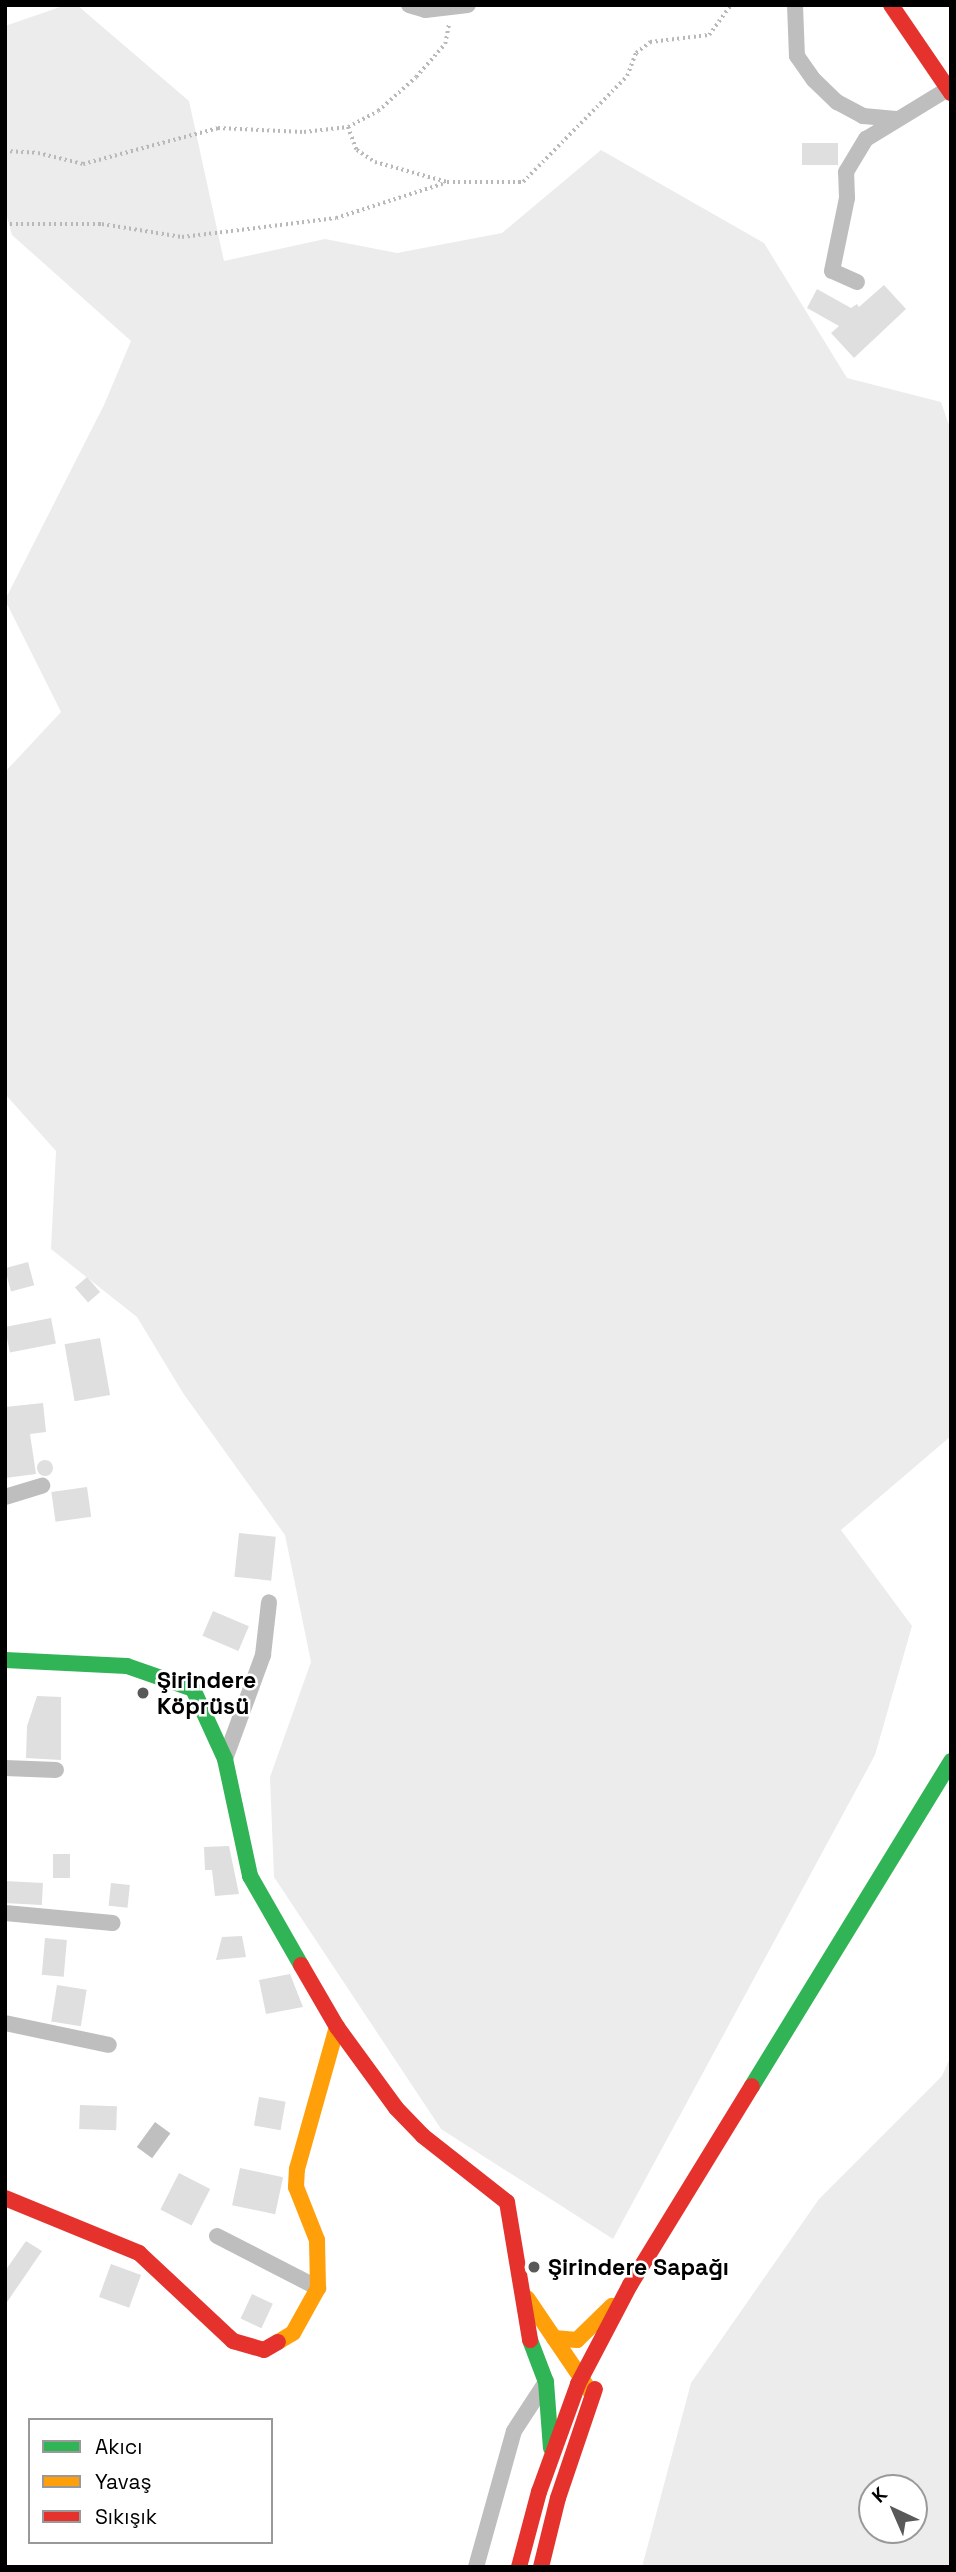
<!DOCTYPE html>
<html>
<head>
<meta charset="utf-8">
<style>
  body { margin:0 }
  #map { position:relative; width:956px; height:2572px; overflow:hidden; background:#fff; font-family:"Space Grotesk",sans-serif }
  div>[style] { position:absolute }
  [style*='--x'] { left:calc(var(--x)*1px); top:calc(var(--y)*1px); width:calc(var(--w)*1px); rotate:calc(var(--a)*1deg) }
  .green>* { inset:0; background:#ececec }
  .water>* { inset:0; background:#bfbfbf; transform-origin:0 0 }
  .building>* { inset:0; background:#dfdfdf; transform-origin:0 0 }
  .round { border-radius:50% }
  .path>* { height:3.5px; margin-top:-1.75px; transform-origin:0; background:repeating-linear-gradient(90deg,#b9b9b9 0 2px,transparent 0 5.5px) }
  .street>* { height:16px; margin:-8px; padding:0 8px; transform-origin:8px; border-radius:8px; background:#bebebe }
  .fast>* { height:16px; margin:-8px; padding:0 8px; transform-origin:8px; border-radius:8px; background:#30b455 }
  .slow>* { height:16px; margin:-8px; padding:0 8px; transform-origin:8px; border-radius:8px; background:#ff9f0a }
  .jam>* { height:16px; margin:-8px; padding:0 8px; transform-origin:8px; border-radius:8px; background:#e5322d }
  .dots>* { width:19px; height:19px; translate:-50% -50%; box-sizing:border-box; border:4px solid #fff; border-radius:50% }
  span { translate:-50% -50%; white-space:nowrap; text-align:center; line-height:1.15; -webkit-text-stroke:5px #fff; paint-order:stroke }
  .poi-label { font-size:23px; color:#000; font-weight:700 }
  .left { translate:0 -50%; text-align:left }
  .frame { position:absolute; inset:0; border:7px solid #000; pointer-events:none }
  .legend { position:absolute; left:28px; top:2418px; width:245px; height:126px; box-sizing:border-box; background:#fff; border:2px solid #999; margin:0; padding:9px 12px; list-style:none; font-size:21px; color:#000 }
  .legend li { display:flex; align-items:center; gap:14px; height:35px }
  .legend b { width:35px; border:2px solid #999 }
  .north { position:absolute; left:858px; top:2474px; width:70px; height:70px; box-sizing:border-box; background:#fff; border:2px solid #999; border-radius:50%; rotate:316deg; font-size:19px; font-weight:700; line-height:28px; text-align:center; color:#000 }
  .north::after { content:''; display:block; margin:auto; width:24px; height:32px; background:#595959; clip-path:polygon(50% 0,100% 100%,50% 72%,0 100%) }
</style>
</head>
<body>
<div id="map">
  <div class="green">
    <i style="clip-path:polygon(66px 5px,77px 5px,189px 101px,224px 261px,325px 239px,397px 253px,502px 233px,601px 150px,764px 243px,847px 378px,941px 402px,951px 431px,951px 1436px,841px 1530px,912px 1626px,875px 1755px,613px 2239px,441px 2129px,274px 1877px,270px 1777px,311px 1662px,285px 1535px,183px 1393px,137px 1317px,51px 1249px,56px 1151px,5px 1094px,5px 772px,61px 712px,5px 600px,104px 405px,131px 341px,12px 235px,5px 210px,5px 26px)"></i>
    <i style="clip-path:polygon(evenodd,951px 2056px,951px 2567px,642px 2567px,691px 2383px,819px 2199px,942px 2076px,951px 2056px,872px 2488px,914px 2488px,914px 2530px,872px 2530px,872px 2488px)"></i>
  </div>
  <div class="water">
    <i style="left:155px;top:2122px;width:19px;height:31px;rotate:36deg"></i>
  </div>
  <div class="building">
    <i style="left:838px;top:143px;width:22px;height:36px;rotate:90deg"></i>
    <i style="clip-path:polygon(884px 285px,906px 309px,854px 358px,831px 333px,839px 326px,807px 308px,817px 289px,851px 308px,857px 304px,859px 307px)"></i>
    <i style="left:28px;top:1262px;width:24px;height:24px;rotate:75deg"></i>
    <i style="left:87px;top:1277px;width:20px;height:16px;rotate:49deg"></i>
    <i style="left:51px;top:1318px;width:26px;height:47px;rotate:79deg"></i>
    <i style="left:100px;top:1338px;width:58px;height:36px;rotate:80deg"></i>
    <i style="clip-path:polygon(43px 1403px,46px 1432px,30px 1434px,36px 1474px,5px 1478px,5px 1407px)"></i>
    <i class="round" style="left:37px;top:1460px;width:16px;height:16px"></i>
    <i style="left:87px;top:1487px;width:30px;height:36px;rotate:82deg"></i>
    <i style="left:239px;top:1533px;width:37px;height:44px;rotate:6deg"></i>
    <i style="left:213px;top:1611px;width:39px;height:27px;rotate:23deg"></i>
    <i style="clip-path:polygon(37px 1696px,61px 1697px,61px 1760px,26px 1758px,27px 1726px)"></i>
    <i style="clip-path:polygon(229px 1846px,239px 1894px,215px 1896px,212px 1870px,205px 1870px,204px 1847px)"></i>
    <i style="left:53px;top:1854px;width:17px;height:24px"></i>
    <i style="left:5px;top:1881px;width:38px;height:22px;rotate:3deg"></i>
    <i style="left:111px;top:1883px;width:19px;height:23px;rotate:6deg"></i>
    <i style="clip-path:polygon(242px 1936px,246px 1957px,216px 1960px,222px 1937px)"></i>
    <i style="left:45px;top:1938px;width:22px;height:37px;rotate:5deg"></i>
    <i style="clip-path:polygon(290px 1974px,303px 2007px,266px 2014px,259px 1980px)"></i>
    <i style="left:57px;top:1985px;width:30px;height:37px;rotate:9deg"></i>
    <i style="left:259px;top:2097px;width:27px;height:29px;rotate:10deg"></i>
    <i style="left:80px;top:2105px;width:37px;height:24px;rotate:2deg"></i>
    <i style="left:240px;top:2168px;width:44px;height:38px;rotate:12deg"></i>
    <i style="left:179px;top:2173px;width:35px;height:41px;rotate:27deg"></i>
    <i style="clip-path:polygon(26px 2241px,42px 2251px,5px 2305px,5px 2271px)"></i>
    <i style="left:111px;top:2264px;width:32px;height:35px;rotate:20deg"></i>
    <i style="left:252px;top:2294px;width:23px;height:27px;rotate:25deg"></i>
  </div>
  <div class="path">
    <i style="--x:348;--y:127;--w:25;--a:69"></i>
    <i style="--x:357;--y:150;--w:22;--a:34"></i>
    <i style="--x:375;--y:162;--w:75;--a:15.5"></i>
    <i style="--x:447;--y:182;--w:76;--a:0"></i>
    <i style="--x:523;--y:182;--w:148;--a:-45.5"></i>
    <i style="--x:627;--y:76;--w:25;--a:-69"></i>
    <i style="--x:636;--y:53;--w:18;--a:-38"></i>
    <i style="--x:650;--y:42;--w:59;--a:-6.8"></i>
    <i style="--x:709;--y:35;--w:37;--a:-54"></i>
    <i style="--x:5;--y:151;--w:33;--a:3"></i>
    <i style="--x:38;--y:153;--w:46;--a:13.7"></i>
    <i style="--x:83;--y:164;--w:140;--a:-14.9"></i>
    <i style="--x:218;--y:128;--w:86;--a:2.7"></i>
    <i style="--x:304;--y:132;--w:44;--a:-6.5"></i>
    <i style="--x:348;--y:127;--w:34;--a:-28"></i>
    <i style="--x:378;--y:111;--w:51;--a:-41.8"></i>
    <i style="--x:416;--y:77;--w:44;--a:-48.7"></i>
    <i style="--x:445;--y:44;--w:20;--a:-79"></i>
    <i style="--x:5;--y:224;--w:97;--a:0"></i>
    <i style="--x:102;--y:224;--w:81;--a:9.2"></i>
    <i style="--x:182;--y:237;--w:155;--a:-7"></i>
    <i style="--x:336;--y:218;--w:114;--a:-17.8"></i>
  </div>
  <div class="street">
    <i style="--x:409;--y:5;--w:17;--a:17"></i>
    <i style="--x:425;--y:10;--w:43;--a:-6.6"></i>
    <i style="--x:795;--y:5;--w:51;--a:87.8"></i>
    <i style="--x:797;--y:56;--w:29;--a:55"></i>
    <i style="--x:814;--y:80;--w:32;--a:44"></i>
    <i style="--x:837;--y:102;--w:30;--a:28"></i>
    <i style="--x:863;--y:116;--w:33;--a:5"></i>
    <i style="--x:857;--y:282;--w:27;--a:-156"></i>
    <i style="--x:832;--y:271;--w:75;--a:-78.4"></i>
    <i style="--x:847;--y:198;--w:26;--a:-92"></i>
    <i style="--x:846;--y:172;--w:39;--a:-59"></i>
    <i style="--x:866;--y:139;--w:96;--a:-31.4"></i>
    <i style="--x:5;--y:1497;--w:39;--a:-17"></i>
    <i style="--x:225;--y:1759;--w:111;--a:-69.9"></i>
    <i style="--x:263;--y:1655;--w:53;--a:-83.5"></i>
    <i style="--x:5;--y:1768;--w:51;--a:2.2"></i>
    <i style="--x:5;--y:1913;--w:108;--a:5.3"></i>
    <i style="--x:5;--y:2023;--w:106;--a:11.9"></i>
    <i style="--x:217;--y:2236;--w:114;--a:27.2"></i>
    <i style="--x:476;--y:2567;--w:141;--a:-74.4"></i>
    <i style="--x:514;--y:2431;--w:59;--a:-56.9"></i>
  </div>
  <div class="fast">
    <i style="--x:5;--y:1660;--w:122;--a:2.8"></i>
    <i style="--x:127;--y:1666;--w:70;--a:19.2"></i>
    <i style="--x:193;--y:1689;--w:77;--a:65.4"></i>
    <i style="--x:225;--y:1759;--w:120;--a:77.9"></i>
    <i style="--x:250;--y:1876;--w:103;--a:60.2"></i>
    <i style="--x:752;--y:2086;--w:381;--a:-58.5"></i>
    <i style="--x:530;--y:2340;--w:45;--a:69.1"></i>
    <i style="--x:546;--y:2382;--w:66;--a:85.7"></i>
  </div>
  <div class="slow">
    <i style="--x:527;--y:2298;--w:112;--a:55.9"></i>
    <i style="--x:554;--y:2338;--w:23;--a:5"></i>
    <i style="--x:577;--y:2340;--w:49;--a:-44.2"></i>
    <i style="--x:278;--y:2342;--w:17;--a:-31"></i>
    <i style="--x:293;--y:2333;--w:51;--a:-60.9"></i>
    <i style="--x:318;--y:2288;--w:48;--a:-91.2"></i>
    <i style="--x:317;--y:2240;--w:57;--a:-111.6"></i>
    <i style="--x:296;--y:2187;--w:18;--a:-87"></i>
    <i style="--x:297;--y:2169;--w:148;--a:-74.3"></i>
  </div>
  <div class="jam">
    <i style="--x:891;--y:5;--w:107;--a:55.7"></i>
    <i style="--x:301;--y:1965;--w:72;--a:59.9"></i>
    <i style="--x:337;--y:2027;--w:100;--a:53.9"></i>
    <i style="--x:396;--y:2108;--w:39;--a:46"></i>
    <i style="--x:423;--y:2136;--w:107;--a:38.2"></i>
    <i style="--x:507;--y:2202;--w:140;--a:80.5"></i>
    <i style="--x:5;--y:2198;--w:145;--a:22.3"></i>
    <i style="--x:139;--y:2253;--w:129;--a:43.1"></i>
    <i style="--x:233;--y:2341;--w:32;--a:16"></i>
    <i style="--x:264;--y:2350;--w:16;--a:-30"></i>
    <i style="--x:519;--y:2567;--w:78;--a:-75.1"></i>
    <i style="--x:539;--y:2492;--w:115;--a:-70.1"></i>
    <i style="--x:578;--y:2384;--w:112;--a:-62.3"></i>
    <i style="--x:630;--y:2285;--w:233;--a:-58.5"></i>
    <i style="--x:541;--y:2567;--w:71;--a:-76.2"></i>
    <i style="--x:558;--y:2498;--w:115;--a:-71.3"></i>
  </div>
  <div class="dots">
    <i style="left:143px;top:1693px;background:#595959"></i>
    <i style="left:534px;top:2267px;background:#595959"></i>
  </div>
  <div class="poi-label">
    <span class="left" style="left:157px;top:1693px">Şirindere<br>Köprüsü</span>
    <span class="left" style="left:548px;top:2267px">Şirindere Sapağı</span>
  </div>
  <div class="frame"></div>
  <ul class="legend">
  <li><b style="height:9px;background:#30b455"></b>Akıcı</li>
  <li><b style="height:9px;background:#ff9f0a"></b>Yavaş</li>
  <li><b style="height:9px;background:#e5322d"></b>Sıkışık</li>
  </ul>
  <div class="north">K</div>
</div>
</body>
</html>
